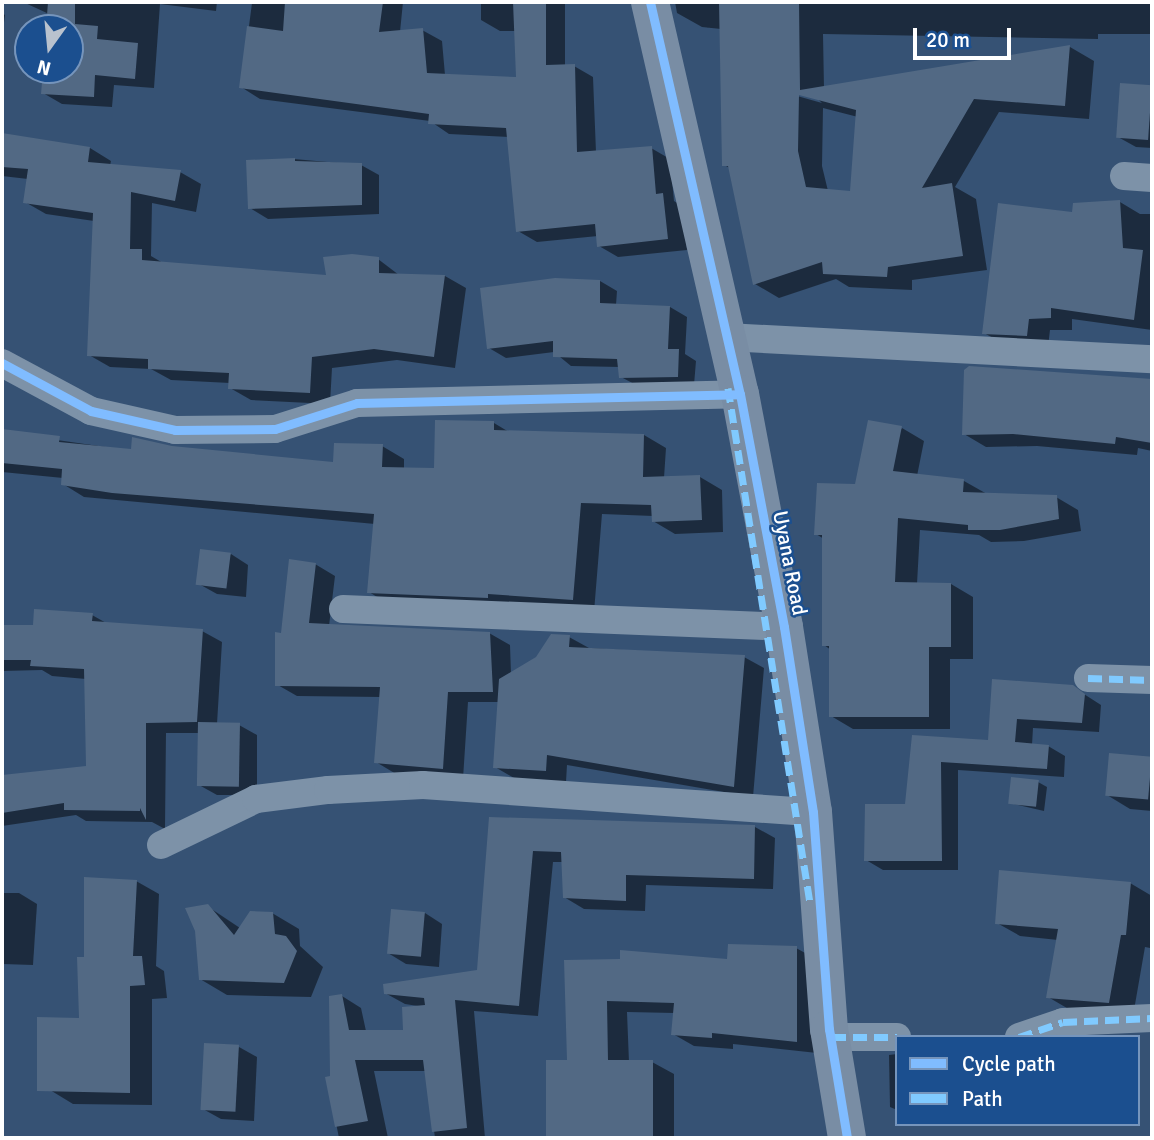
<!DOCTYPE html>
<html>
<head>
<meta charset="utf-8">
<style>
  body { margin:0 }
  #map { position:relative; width:1154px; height:1140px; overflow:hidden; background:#365274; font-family:Signika,sans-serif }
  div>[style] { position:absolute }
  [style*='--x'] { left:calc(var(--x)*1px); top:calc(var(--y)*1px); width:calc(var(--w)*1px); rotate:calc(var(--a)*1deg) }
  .shadow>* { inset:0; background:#0007 }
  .building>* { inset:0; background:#526984; transform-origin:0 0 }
  .street>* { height:28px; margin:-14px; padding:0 14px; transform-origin:14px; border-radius:14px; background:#7d92a8 }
  .secondary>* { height:38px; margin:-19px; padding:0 19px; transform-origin:19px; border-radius:19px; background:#798da4 }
  .quiet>* { height:7px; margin-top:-3.5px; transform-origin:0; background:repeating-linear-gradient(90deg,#80caff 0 14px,transparent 0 21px) }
  .cycleway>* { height:9px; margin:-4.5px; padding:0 4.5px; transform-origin:4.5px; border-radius:4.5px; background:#80bcff }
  span { translate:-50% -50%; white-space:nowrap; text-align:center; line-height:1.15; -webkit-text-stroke:5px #1b4f8f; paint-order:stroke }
  .street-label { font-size:21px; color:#fff }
  .frame { position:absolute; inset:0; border:4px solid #fff; pointer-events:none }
  .legend { position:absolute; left:895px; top:1035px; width:245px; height:91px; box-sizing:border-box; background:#1b4f8f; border:2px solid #7695bc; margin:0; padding:9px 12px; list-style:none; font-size:21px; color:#fff }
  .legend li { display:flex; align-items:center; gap:14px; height:35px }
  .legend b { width:35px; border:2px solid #7695bc }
  .north { position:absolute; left:14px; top:14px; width:70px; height:70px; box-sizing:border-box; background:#1b4f8f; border:2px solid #7695bc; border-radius:50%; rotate:195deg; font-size:19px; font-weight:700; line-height:28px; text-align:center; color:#fff }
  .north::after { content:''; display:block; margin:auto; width:24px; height:32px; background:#b9c2ce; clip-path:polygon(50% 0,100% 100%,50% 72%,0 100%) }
  .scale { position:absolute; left:913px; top:28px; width:98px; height:32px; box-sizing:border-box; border:4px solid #fff; border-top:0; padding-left:9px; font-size:21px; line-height:24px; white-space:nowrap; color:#fff; -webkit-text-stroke:5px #1b4f8f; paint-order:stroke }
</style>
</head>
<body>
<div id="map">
  <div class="shadow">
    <i style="clip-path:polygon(23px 2px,217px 2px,216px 11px,160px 4px,154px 88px,114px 85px,112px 107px,62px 104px,43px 93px,45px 70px,70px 70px,70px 28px,48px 28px,49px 14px)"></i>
    <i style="clip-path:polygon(238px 2px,403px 2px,400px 32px,422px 30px,442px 41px,445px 75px,518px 79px,516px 31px,500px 31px,481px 20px,481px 2px,565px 2px,565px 66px,574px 66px,593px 77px,596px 152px,651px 148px,670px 159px,674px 201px,682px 206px,687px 250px,618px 257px,599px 246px,598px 236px,537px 242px,518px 231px,509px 137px,449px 134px,430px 121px,260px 99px,241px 87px,252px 3px)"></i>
    <i style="clip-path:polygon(evenodd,675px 2px,1152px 2px,1152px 34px,1098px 34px,1098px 39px,823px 34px,824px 88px,1070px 47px,1094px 61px,1089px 119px,999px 112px,955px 187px,976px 199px,987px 270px,912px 280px,912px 290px,849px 287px,836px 279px,779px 298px,755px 284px,730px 168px,724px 165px,721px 29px,702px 27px,677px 13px,675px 2px,791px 91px,817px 98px,822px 103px,790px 94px,791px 91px,675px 2px,823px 108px,858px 117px,851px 193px,828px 191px,822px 166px,823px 108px)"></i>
    <i style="clip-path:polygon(2px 13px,5px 15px,2px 37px)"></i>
    <i style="clip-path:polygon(1122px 84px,1152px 87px,1152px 148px,1136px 147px,1118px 137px)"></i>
    <i style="clip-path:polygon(2px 135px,90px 148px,111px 161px,110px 166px,180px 172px,201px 184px,196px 212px,152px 203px,151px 256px,163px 263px,328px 277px,378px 259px,399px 275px,445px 276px,466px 288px,455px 368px,397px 360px,332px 368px,330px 404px,251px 400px,230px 388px,230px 383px,171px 380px,151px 369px,110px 367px,89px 355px,94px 221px,46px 214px,25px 202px,28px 179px,2px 176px)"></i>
    <i style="clip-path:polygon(294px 159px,361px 165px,379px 175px,379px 214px,268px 219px,250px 208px)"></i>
    <i style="clip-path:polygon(1120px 202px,1140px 214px,1152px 214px,1152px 330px,1072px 319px,1072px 330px,1050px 330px,1048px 347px,1006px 345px,984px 333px,1074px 214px)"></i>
    <i style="clip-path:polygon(600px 281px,617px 291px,616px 305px,670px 307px,687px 317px,685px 354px,696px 361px,694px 385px,638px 386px,621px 377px,620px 367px,571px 366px,554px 352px,506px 358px,489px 348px)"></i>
    <i style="clip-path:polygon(970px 368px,1152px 380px,1152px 451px,1138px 448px,1137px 455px,1037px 446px,986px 447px,964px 434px)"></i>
    <i style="clip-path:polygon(494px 423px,509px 432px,644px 435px,666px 448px,664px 478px,700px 477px,722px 490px,723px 532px,675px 534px,653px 521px,653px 516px,602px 514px,594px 612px,390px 605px,369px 592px,375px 524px,84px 497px,63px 484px,63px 478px,2px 472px,2px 432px,133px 451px,171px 448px,335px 464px,382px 446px,404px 459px,404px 469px,435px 470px)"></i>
    <i style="clip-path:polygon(902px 428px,924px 441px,917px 476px,964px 481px,987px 494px,1056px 497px,1078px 510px,1081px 531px,1024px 541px,991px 542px,979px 535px,920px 530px,917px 584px,951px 584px,973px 597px,973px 659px,950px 659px,950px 729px,853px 729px,831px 716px,831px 650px,824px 645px,824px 539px,816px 534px)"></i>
    <i style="clip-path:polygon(231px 554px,248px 565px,246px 597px,217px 594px,199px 584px)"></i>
    <i style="clip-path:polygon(315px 564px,335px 576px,329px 626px,489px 633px,510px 645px,511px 674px,569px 637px,589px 648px,744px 657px,764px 668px,753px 797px,567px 765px,566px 782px,514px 778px,495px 767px,499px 702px,468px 702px,463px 779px,396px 774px,376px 762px,381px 697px,297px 696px,276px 684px,282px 634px)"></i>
    <i style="clip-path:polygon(92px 615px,108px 624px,202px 631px,222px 642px,217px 724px,239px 725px,257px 735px,257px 795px,217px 795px,199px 785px,200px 733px,166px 733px,165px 829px,152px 822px,86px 821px,76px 815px,2px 826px,2px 777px,87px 767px,86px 679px,52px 676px,42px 670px,2px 671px,2px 627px,35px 627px)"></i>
    <i style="clip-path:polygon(994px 681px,1073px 687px,1101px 705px,1099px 732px,1033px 728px,1032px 745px,1048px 746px,1065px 756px,1064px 777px,958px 770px,958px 870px,883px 870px,866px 860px,907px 806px,913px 736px,990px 742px)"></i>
    <i style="clip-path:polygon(1111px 755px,1152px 759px,1152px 811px,1130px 809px,1107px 795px)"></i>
    <i style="clip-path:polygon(1038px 782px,1047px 787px,1044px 811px,1010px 803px)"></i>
    <i style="clip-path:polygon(491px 819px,755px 827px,775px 838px,773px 889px,646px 885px,645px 911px,584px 909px,564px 897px,563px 862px,553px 862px,538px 1016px,474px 1011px,485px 1138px,435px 1138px,426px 1071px,374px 1071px,388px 1138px,339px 1138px,327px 1078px,332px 1077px,342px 996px,361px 1008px,366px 1031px,405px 1032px,418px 1006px,405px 1004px,385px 993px,479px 972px)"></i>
    <i style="clip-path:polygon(136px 881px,159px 894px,156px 966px,164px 971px,167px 998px,152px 999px,152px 1105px,73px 1104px,50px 1090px,81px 1020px,86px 959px)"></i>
    <i style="clip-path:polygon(1130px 883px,1152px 896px,1150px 948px,1145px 947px,1133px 1016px,1072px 1011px,1048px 997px,1058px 940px,1020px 936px,997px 923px)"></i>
    <i style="clip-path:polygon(2px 893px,19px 893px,37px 904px,33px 965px,2px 964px)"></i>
    <i style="clip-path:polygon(207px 906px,240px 928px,272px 913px,299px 929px,300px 946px,323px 967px,311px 997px,227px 995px,200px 979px)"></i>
    <i style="clip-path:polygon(425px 913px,442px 924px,439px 967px,406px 964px,388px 953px)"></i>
    <i style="clip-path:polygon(796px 948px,818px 960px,817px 1053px,733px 1044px,733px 1049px,694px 1046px,673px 1034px,674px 1013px,627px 1012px,629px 1062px,652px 1062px,674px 1074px,674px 1138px,547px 1138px,547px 1062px,569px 1062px,566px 961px,729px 961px)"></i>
    <i style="clip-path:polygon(239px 1047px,257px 1057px,254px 1121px,221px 1119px,203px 1109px)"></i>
    <i style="clip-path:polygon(897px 1054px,897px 1110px,890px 1107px,889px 1055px)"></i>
  </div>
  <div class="building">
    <i style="clip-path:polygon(48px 2px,75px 2px,75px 24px,98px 26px,97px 39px,138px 43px,135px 79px,95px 75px,94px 97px,41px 94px,43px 70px,70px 70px,70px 28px,46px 28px)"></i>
    <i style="clip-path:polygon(285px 2px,383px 2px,379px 32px,423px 28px,427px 73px,516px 77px,513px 2px,546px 2px,546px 65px,575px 64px,577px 152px,652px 146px,656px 194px,663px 193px,668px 239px,597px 247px,595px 224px,516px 232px,506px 128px,428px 124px,429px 114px,239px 88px,247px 26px,283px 31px)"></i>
    <i style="clip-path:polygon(evenodd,719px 2px,799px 2px,800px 90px,1070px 45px,1065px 106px,974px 99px,922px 188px,952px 183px,963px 256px,888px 267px,887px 277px,823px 274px,822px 262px,753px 285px,728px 166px,722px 166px,719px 2px,799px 95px,856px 110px,850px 191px,806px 187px,798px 151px,799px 95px)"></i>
    <i style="left:1120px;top:83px;width:32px;height:55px;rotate:4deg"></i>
    <i style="clip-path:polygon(2px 133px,90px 147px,88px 162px,181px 170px,175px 201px,131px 192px,130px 249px,142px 249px,142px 260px,326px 275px,323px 257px,352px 254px,379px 257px,379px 273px,445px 275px,434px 357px,374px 349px,312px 357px,310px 393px,228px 389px,229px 373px,148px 369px,148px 359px,87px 356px,93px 213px,23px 203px,28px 169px,2px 167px)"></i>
    <i style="clip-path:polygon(295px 158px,295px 161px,362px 163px,362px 205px,248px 209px,246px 160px)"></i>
    <i style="clip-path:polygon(1120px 200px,1123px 248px,1143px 250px,1134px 320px,1051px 308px,1051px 318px,1029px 319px,1027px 336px,982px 334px,998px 203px,1072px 212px,1073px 203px)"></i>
    <i style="clip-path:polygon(555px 278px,600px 280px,600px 303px,670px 306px,668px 349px,679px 349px,678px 377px,619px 378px,617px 359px,553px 357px,553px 341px,487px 349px,480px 288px)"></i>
    <i style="clip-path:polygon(969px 366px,1152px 379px,1152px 443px,1116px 437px,1115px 444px,1013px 434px,962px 435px,964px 370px)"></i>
    <i style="clip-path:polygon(435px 420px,494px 421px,494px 430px,644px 434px,643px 477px,700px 475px,702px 520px,652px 522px,651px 505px,581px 503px,573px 600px,488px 594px,488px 598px,367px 593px,374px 514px,112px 493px,61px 485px,62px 469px,2px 463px,2px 429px,60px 436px,59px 442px,131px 449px,132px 437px,172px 446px,333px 462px,334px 443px,383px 444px,382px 467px,434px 468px)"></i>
    <i style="clip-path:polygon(868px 420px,902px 426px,893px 471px,964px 479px,963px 492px,1057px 495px,1059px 519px,1000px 530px,968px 530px,968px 525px,898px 518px,895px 582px,951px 583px,951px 647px,929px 647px,929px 717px,829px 717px,829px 646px,822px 646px,822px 535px,814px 535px,817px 483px,855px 484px)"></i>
    <i style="left:200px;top:549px;width:31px;height:36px;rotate:7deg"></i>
    <i style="clip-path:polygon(289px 559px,316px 563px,309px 623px,490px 632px,493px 692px,448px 692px,443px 769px,374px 763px,380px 687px,275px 686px,275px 632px,281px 633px)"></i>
    <i style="clip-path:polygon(34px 609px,93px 613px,92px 621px,203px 629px,197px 722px,146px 723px,146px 820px,140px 808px,140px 811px,64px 810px,64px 803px,2px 813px,2px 775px,86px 766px,84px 669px,30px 666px,31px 660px,2px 660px,2px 625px,33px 625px)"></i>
    <i style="clip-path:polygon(551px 634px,570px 635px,569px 647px,745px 655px,734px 787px,547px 755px,546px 771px,493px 768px,499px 679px,536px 657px)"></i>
    <i style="clip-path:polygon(992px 679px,1073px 685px,1085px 694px,1082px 723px,1017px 719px,1015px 742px,1049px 745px,1047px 769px,941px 762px,942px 861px,864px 861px,865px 804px,905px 804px,912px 735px,988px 740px)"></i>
    <i style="left:198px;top:722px;width:42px;height:64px;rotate:1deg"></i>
    <i style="left:1109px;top:753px;width:43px;height:43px;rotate:5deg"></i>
    <i style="left:1011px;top:777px;width:28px;height:27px;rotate:6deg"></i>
    <i style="clip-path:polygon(489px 817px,755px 825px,754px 879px,626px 875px,626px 901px,563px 898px,561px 852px,533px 851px,519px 1006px,455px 1000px,467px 1128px,432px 1132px,423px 1060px,355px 1060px,368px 1121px,335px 1127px,325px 1077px,330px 1076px,329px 996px,342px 994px,349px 1030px,403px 1030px,402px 1007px,425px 1005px,424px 998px,384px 994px,383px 984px,477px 970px)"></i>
    <i style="clip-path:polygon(999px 870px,1131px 882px,1126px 935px,1121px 935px,1109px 1003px,1046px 998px,1058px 929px,995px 924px)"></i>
    <i style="clip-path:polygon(84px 877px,137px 880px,133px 956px,142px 956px,145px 985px,130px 986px,130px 1093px,37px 1091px,37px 1017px,79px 1018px,77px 957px,84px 957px)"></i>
    <i style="clip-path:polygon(208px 904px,234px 935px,250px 911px,273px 912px,275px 934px,286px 936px,297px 951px,284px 983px,199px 980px,195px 931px,185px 908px)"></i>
    <i style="left:391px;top:909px;width:34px;height:45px;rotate:5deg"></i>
    <i style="clip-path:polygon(728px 944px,797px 946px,797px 1042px,712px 1033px,712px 1038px,671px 1035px,674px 1003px,607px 1001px,608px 1060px,653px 1060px,653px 1138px,546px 1138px,546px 1060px,567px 1060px,564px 960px,620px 959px,620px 950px,727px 959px)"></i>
    <i style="left:204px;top:1043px;width:35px;height:67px;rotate:3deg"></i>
  </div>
  <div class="street">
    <i style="--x:1124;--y:176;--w:28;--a:4"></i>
    <i style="--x:726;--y:337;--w:427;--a:3"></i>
    <i style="--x:2;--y:363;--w:101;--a:28.3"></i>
    <i style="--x:91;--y:411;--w:86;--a:12.7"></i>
    <i style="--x:175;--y:430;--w:100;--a:-0.6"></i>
    <i style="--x:275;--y:429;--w:86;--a:-17.6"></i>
    <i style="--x:357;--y:403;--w:383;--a:-1.3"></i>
    <i style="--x:343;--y:609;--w:441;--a:2.3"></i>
    <i style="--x:1088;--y:678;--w:64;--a:1.8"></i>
    <i style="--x:161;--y:845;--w:106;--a:-25.8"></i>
    <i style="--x:256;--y:799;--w:73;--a:-7.1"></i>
    <i style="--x:328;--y:790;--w:95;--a:-3"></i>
    <i style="--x:423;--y:785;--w:391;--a:4"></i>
    <i style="--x:829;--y:1029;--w:9;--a:69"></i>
    <i style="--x:832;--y:1037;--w:65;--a:0"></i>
    <i style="--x:1019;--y:1037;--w:46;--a:-18.8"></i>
    <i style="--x:1063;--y:1022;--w:89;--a:-2.6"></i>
  </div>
  <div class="secondary">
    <i style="--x:650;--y:2;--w:402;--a:77.1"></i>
    <i style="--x:740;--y:394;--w:237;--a:79.3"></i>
    <i style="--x:784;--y:627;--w:187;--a:81.1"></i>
    <i style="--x:813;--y:812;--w:218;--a:85.8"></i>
    <i style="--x:829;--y:1029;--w:110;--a:80.6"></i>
  </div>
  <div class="quiet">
    <i style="--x:728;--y:388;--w:521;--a:80.95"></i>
    <i style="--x:1088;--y:678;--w:64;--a:1.8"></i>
    <i style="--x:830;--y:1032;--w:5;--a:68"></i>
    <i style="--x:832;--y:1037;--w:65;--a:0"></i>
    <i style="--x:1019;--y:1037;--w:46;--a:-18.8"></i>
    <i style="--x:1063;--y:1022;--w:89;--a:-2.6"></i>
  </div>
  <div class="cycleway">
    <i style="--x:650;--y:2;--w:402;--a:77.1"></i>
    <i style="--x:740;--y:394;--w:237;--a:79.3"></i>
    <i style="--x:784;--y:627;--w:187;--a:81.1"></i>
    <i style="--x:813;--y:812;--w:218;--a:85.8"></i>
    <i style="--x:829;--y:1029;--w:110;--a:80.6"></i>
    <i style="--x:2;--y:363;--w:101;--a:28.3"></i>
    <i style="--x:91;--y:411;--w:86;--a:12.7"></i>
    <i style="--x:175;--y:430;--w:100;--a:-0.6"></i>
    <i style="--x:275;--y:429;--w:86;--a:-17.6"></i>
    <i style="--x:357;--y:403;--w:383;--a:-1.3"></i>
  </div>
  <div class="street-label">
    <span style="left:790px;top:563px;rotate:79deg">Uyana Road</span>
  </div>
  <div class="frame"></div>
  <ul class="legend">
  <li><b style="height:9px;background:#80bcff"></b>Cycle path</li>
  <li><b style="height:9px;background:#80caff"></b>Path</li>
  </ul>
  <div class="north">N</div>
  <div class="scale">20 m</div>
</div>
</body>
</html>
